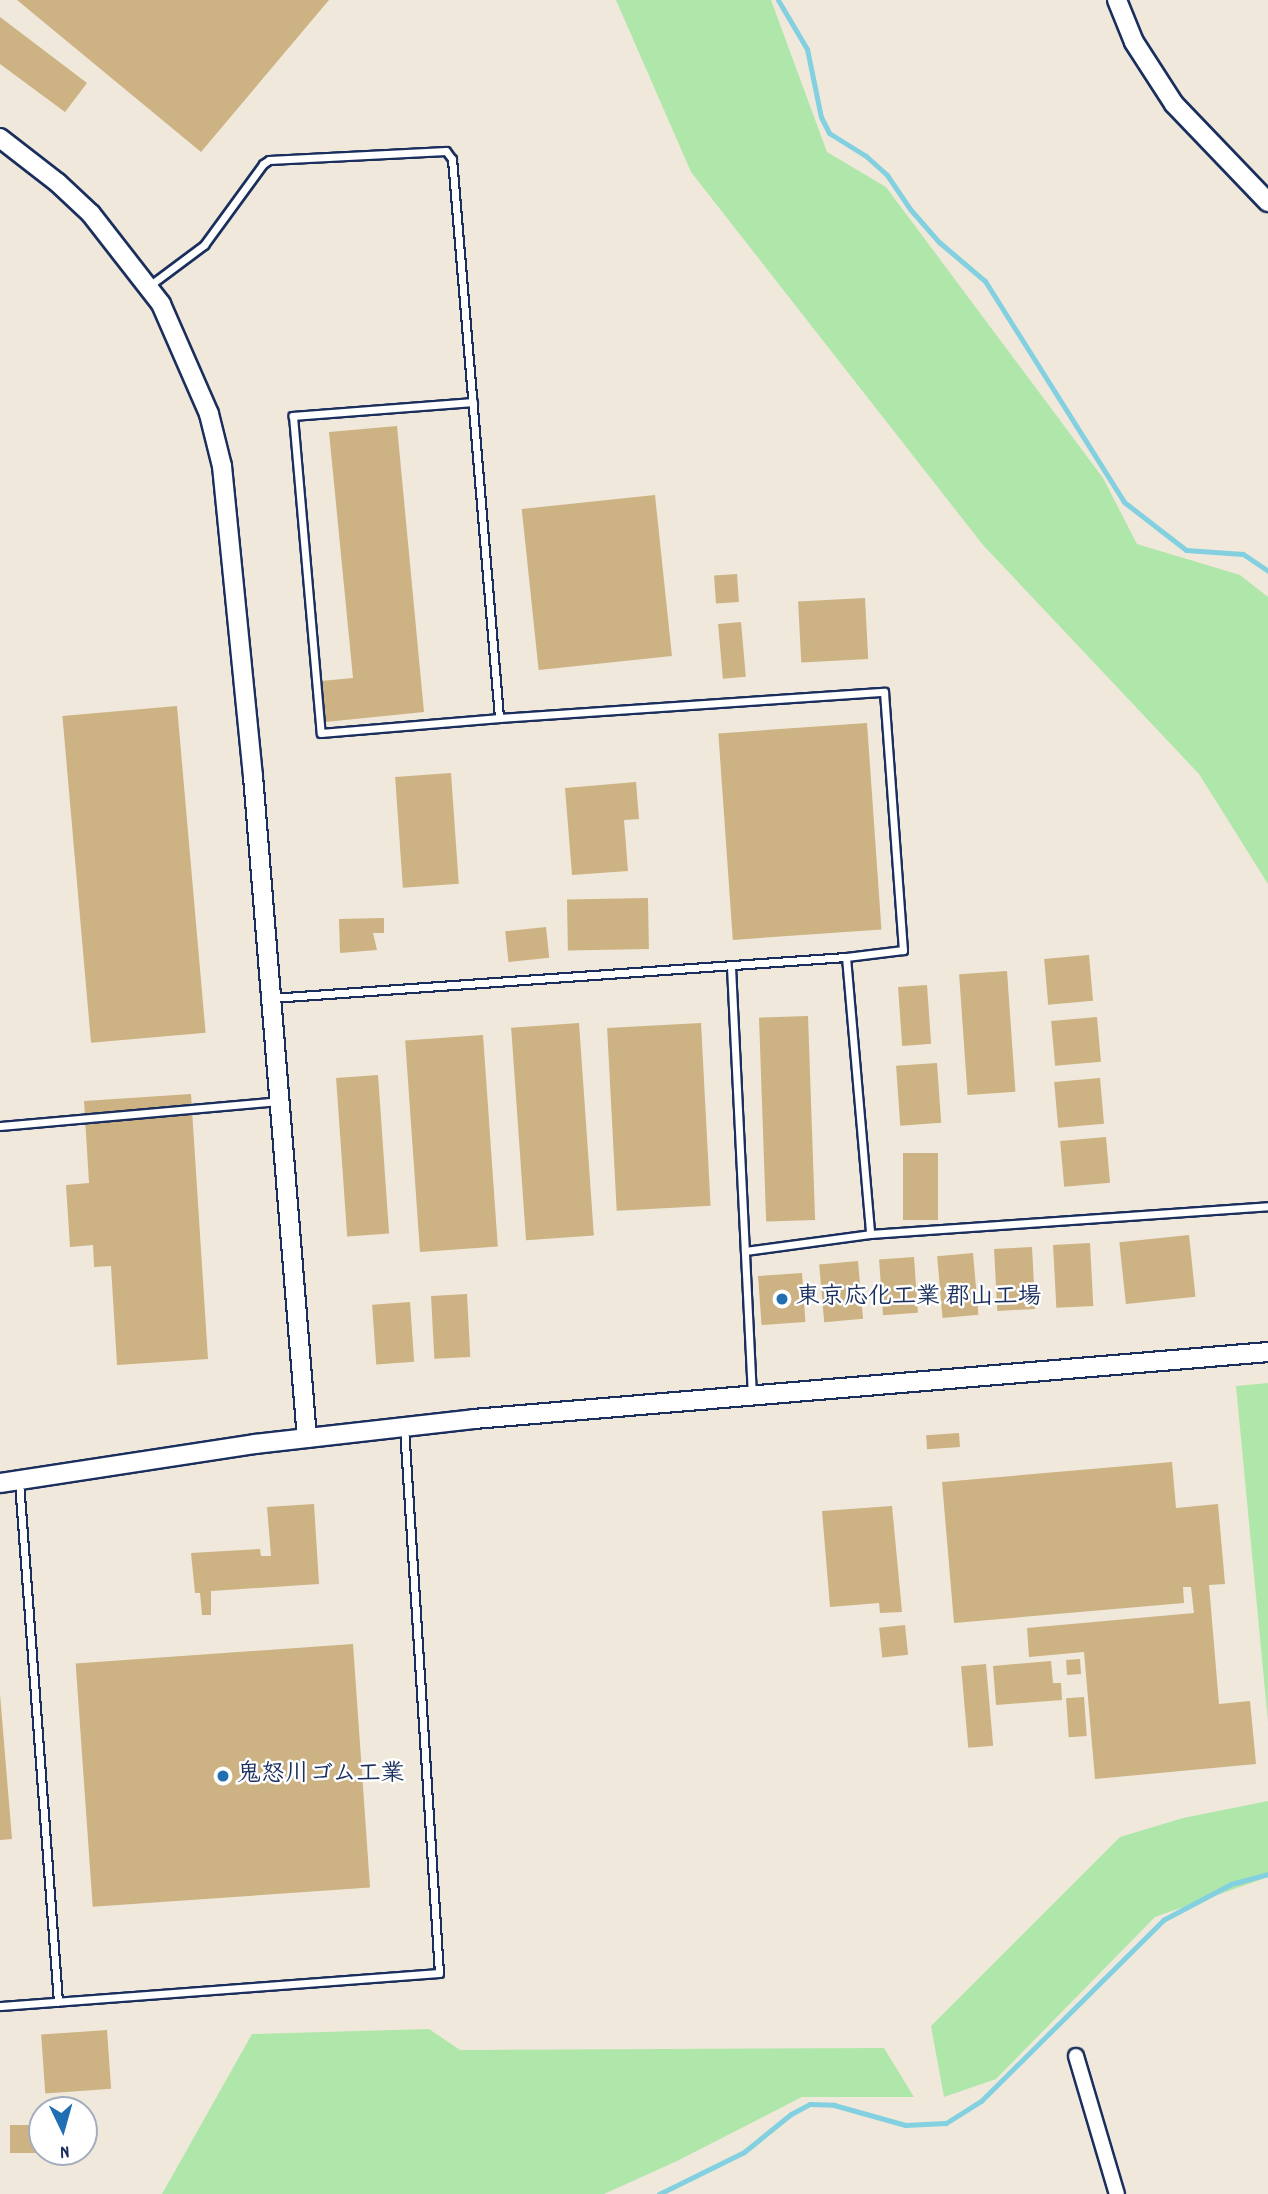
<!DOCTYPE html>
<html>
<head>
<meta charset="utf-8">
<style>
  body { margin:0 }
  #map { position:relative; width:1268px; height:2194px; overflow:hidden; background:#f0e8da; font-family:Dekko,"Klee One",sans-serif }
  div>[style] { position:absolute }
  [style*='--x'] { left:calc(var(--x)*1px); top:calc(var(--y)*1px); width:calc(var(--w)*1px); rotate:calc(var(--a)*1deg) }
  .green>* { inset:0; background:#afe7aa }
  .stream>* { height:5px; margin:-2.5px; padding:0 2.5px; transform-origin:2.5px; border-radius:2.5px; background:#82d0e0 }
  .building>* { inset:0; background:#cdb283; transform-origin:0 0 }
  .roads { filter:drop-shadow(2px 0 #1b2f5e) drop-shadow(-2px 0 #1b2f5e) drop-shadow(0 2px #1b2f5e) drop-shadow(0 -2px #1b2f5e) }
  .service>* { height:7px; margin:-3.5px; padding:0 3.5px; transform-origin:3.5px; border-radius:3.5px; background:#fff }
  .minor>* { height:14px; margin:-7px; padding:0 7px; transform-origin:7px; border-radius:7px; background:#fff }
  .tertiary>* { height:18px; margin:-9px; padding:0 9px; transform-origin:9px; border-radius:9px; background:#fff }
  .dots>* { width:19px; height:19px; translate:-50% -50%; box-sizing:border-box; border:4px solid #fff; border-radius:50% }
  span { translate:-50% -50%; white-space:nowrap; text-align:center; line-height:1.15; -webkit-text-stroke:5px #fff; paint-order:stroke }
  .poi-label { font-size:24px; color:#1b2f5e; font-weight:700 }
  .left { translate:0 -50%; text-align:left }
  .north { position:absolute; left:28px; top:2096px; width:70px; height:70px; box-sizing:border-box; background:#fff; border:2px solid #a4acbf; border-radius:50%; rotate:175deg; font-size:19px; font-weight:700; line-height:28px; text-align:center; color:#1b2f5e }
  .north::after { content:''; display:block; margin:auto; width:24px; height:32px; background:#1f6fb2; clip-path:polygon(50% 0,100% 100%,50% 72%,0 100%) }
</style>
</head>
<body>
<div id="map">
  <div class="green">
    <i style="clip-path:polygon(616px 0,771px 0,827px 152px,886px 187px,1103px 478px,1137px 544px,1240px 575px,1268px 597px,1268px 884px,1199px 774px,983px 545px,691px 172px)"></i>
    <i style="clip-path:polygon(1268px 1383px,1268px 1722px,1236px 1386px)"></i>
    <i style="clip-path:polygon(1268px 1801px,1268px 1877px,1155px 1917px,996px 2079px,944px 2097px,931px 2026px,1120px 1837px,1183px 1818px)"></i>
    <i style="clip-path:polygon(429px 2029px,460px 2050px,884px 2048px,914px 2097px,802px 2097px,677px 2161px,604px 2194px,162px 2194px,252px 2034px)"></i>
  </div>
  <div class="stream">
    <i style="--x:778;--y:0;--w:57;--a:59.4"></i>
    <i style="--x:807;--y:49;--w:69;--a:78.4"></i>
    <i style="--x:821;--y:117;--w:18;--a:63"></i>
    <i style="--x:829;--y:133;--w:44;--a:31.9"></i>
    <i style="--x:866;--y:156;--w:28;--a:42"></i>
    <i style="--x:887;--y:175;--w:41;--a:55.9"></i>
    <i style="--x:910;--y:209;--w:44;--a:48.7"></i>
    <i style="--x:939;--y:242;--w:60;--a:40.3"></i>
    <i style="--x:985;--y:281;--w:261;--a:57.8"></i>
    <i style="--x:1124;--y:502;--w:78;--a:37.7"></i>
    <i style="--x:1186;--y:550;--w:57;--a:4"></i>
    <i style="--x:1243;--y:554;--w:30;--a:34"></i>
    <i style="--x:659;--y:2194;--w:95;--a:-26.3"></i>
    <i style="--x:744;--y:2152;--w:60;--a:-39"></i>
    <i style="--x:791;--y:2114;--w:21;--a:-28"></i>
    <i style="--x:810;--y:2104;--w:24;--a:2"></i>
    <i style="--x:834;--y:2105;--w:74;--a:15.7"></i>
    <i style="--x:905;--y:2125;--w:41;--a:-2.8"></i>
    <i style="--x:946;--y:2123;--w:41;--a:-32.2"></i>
    <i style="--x:981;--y:2101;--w:257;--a:-44.8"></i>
    <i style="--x:1163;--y:1920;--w:77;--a:-27.9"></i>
    <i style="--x:1231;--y:1884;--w:38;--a:-15"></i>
  </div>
  <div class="building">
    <i style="clip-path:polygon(17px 0,329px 0,201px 152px)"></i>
    <i style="clip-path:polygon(0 17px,87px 83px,65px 112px,0 64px)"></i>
    <i style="clip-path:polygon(397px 426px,424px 712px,325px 722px,321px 681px,353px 678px,329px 432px)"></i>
    <i style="left:655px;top:495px;width:162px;height:134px;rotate:84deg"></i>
    <i style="left:737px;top:574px;width:28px;height:23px;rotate:86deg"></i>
    <i style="left:865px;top:598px;width:61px;height:67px;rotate:87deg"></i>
    <i style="left:741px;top:622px;width:55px;height:23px;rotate:85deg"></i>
    <i style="left:177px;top:706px;width:328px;height:115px;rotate:85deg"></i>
    <i style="left:867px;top:723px;width:207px;height:149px;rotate:86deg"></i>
    <i style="left:451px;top:773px;width:111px;height:56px;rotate:86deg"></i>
    <i style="clip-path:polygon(636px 782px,639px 819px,624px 820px,628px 871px,572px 875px,565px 788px)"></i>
    <i style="left:648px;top:898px;width:51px;height:81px;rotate:89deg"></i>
    <i style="clip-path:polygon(384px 918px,384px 933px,373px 933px,377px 950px,340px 953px,339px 919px)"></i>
    <i style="left:546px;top:927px;width:31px;height:41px;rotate:84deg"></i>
    <i style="left:1089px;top:955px;width:46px;height:45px;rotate:85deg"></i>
    <i style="left:1007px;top:971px;width:121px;height:48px;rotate:86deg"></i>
    <i style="left:927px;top:985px;width:59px;height:29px;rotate:86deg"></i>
    <i style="left:808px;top:1016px;width:204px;height:49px;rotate:88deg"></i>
    <i style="left:1097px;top:1017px;width:45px;height:46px;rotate:85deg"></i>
    <i style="left:579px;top:1023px;width:213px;height:68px;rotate:86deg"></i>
    <i style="left:701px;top:1023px;width:183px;height:94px;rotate:87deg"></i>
    <i style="left:483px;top:1035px;width:212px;height:78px;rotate:86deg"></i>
    <i style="left:937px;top:1063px;width:60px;height:41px;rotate:86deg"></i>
    <i style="left:378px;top:1075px;width:159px;height:42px;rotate:86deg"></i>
    <i style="left:1100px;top:1078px;width:46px;height:46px;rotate:85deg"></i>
    <i style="clip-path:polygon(191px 1094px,208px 1359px,117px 1365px,111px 1266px,94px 1267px,93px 1245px,70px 1247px,66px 1185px,89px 1183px,84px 1101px)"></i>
    <i style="left:1106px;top:1137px;width:46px;height:46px;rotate:85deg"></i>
    <i style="left:903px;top:1153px;width:35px;height:67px"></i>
    <i style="left:1189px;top:1235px;width:62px;height:70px;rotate:84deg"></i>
    <i style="left:1090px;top:1243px;width:63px;height:37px;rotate:87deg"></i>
    <i style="left:1032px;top:1247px;width:62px;height:38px;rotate:87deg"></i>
    <i style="left:973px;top:1253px;width:62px;height:36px;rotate:85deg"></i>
    <i style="left:914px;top:1257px;width:56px;height:35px;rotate:86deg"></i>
    <i style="left:858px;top:1261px;width:58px;height:39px;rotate:85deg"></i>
    <i style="left:802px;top:1273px;width:49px;height:44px;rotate:86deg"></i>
    <i style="left:467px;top:1294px;width:63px;height:36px;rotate:87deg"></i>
    <i style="left:410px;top:1302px;width:60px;height:38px;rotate:86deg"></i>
    <i style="left:959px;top:1433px;width:14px;height:33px;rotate:86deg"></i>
    <i style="clip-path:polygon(1172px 1462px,1176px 1508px,1218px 1504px,1225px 1584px,1209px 1585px,1219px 1704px,1250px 1701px,1256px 1764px,1095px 1779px,1084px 1652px,1029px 1657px,1027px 1628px,1194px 1613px,1191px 1587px,1183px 1587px,1184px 1603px,954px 1623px,942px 1482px)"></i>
    <i style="clip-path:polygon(314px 1504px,319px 1584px,211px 1591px,211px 1615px,202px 1615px,200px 1593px,195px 1593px,191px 1553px,260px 1549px,261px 1556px,271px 1556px,267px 1507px)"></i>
    <i style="clip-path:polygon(892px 1506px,902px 1612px,880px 1613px,879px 1603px,830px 1607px,822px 1511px)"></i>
    <i style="left:905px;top:1625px;width:30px;height:26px;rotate:84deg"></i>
    <i style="left:353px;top:1644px;width:244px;height:278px;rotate:86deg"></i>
    <i style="left:1080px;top:1659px;width:15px;height:14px;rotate:86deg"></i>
    <i style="clip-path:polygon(1051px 1661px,1053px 1683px,1061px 1683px,1062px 1700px,996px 1705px,993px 1666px)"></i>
    <i style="left:986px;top:1664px;width:82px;height:25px;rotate:85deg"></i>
    <i style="clip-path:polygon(0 1694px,12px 1839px,0 1840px)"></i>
    <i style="left:1084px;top:1697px;width:39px;height:18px;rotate:86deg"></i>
    <i style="left:107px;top:2030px;width:59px;height:66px;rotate:86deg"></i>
    <i style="left:42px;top:2125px;width:28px;height:32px;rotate:90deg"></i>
  </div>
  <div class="roads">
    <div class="service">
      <i style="--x:149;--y:286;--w:69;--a:-36.7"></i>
      <i style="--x:204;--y:245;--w:100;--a:-53.9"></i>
      <i style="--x:263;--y:164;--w:7;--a:-34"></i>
      <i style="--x:269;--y:160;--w:177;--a:-2.9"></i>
      <i style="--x:446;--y:151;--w:10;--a:53"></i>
      <i style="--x:452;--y:159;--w:561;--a:85.19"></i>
      <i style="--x:473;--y:402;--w:181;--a:175.6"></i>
      <i style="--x:293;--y:416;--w:318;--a:85"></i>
      <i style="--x:321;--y:733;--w:179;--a:-4.8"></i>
      <i style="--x:499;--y:718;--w:386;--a:-3.9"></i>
      <i style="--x:884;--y:692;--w:259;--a:85.8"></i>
      <i style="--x:903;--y:950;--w:57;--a:173"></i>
      <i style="--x:731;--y:967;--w:430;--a:87.2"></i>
      <i style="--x:272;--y:998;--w:575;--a:-4.09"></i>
      <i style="--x:846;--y:957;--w:278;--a:85"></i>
      <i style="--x:0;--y:1126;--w:279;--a:-5.1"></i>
      <i style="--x:745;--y:1251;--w:126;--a:-7.7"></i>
      <i style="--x:870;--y:1234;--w:399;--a:-4"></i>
      <i style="--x:19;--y:1482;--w:521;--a:85.71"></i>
      <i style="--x:0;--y:2006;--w:440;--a:-4.3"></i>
      <i style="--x:439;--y:1973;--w:547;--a:-93.67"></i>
    </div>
    <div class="minor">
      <i style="--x:1076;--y:2056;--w:144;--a:73.5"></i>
    </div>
    <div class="tertiary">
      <i style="--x:1117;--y:0;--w:45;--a:68"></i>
      <i style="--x:1134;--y:42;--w:74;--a:57.2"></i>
      <i style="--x:1174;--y:104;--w:136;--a:46.2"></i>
      <i style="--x:0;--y:138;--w:73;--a:37.8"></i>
      <i style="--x:58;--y:183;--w:45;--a:43.2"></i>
      <i style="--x:91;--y:214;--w:114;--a:52.1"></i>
      <i style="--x:161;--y:304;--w:120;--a:66.4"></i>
      <i style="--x:209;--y:414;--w:54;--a:76"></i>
      <i style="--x:222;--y:466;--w:312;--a:84.3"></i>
      <i style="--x:253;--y:776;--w:664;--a:85.34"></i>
      <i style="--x:0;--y:1483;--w:258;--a:-8.7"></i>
      <i style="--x:255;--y:1444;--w:220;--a:-6.5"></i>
      <i style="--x:474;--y:1419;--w:797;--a:-4.82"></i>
    </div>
  </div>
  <div class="dots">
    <i style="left:782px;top:1299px;background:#1f6fb2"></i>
    <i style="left:223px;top:1776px;background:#1f6fb2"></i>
  </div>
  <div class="poi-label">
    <span class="left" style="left:796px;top:1299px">東京応化工業 郡山工場</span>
    <span class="left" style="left:237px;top:1776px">鬼怒川ゴム工業</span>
  </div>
  <div class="north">N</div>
</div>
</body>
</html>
